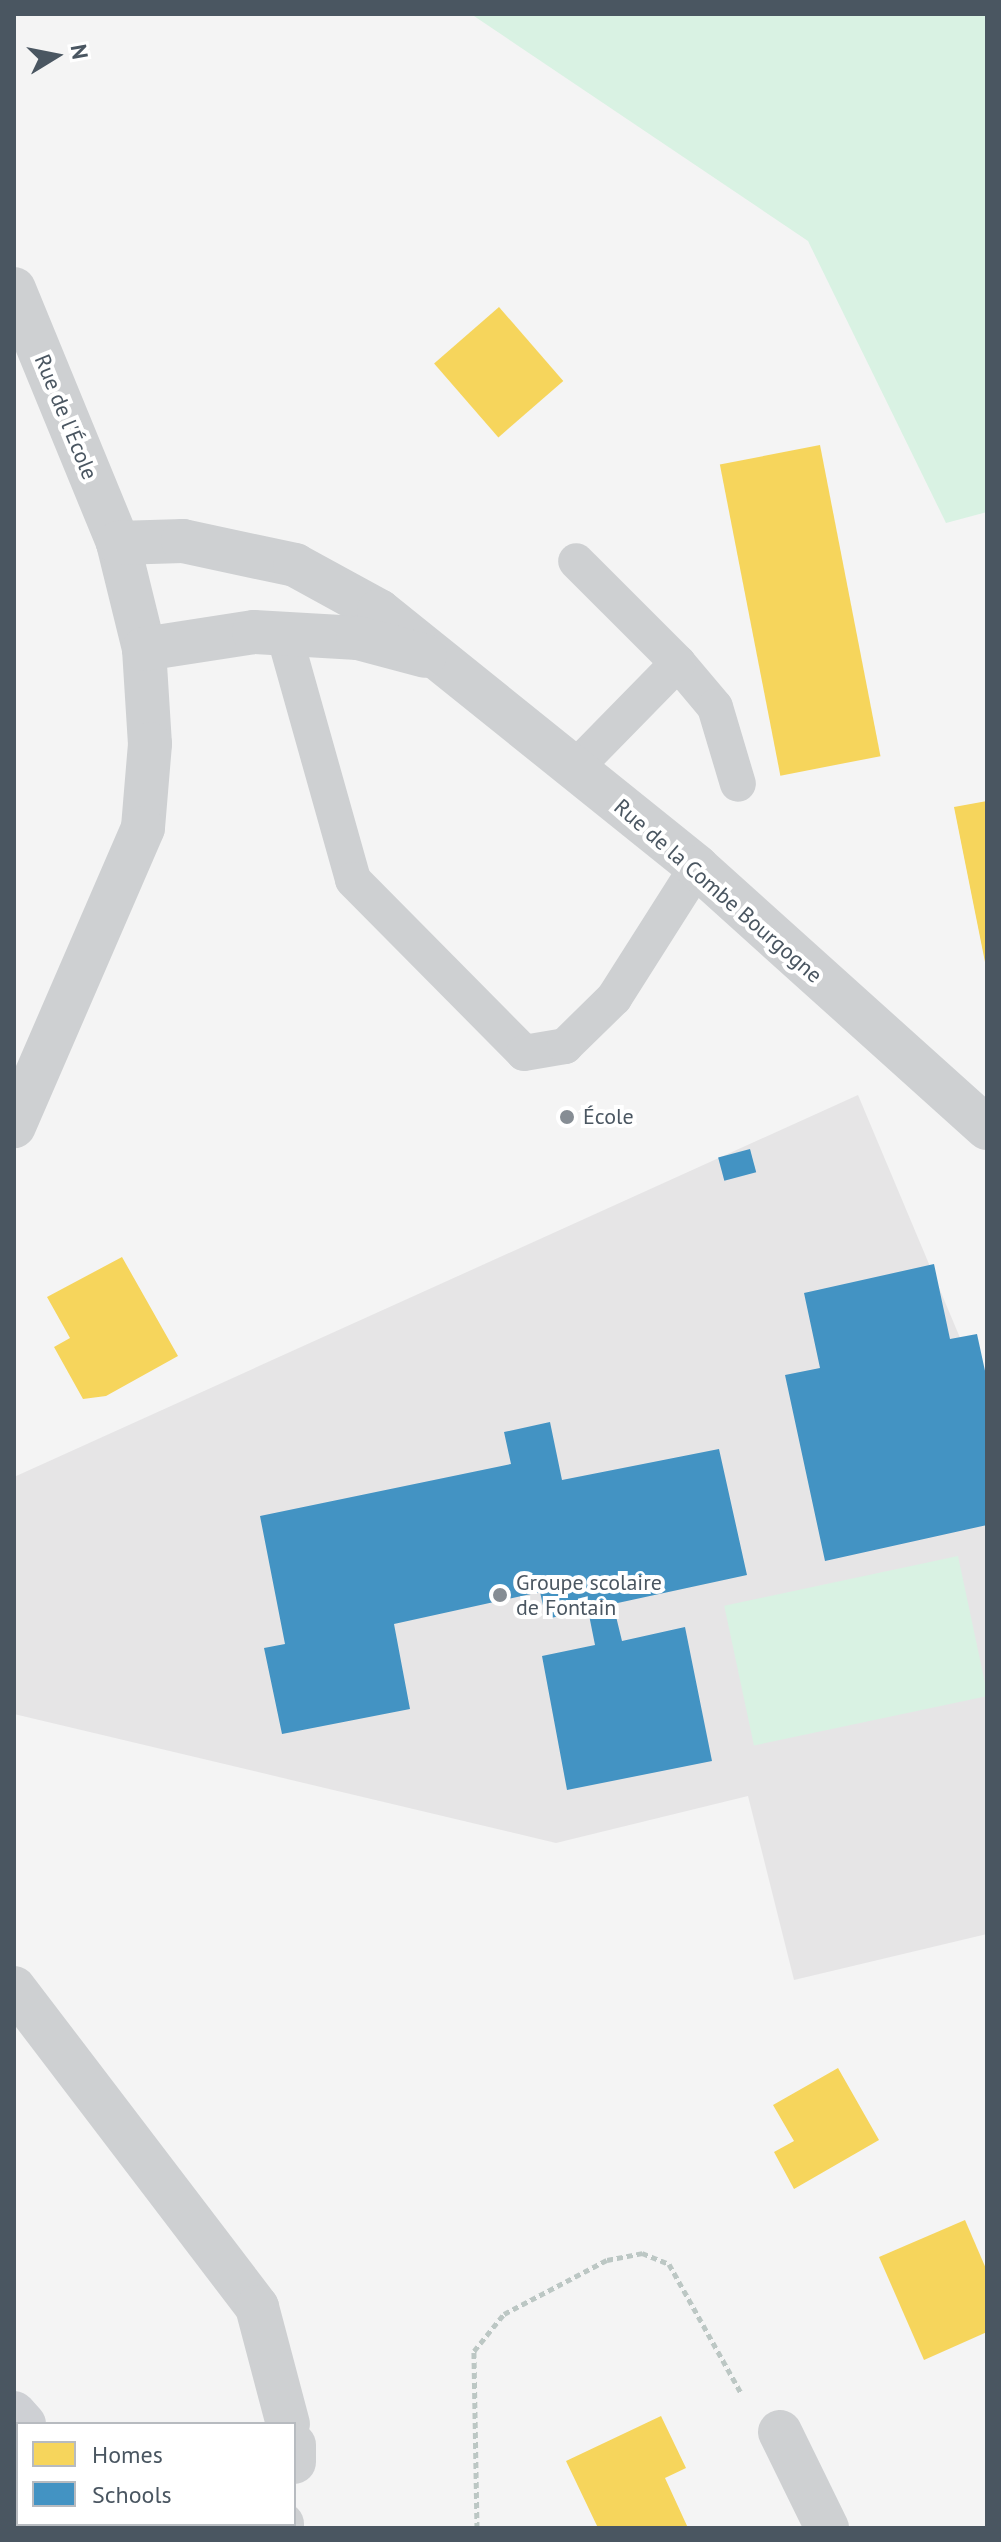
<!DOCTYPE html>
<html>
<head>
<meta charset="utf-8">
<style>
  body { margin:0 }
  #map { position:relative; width:1001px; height:2542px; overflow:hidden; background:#f4f4f4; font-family:"PT Sans",sans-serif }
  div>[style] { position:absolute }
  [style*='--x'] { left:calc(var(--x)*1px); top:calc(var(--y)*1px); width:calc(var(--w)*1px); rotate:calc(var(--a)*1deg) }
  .education>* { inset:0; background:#e6e5e6 }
  .green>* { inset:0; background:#d9f2e3; transform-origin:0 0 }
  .homes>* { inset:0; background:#f6d55c; transform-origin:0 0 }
  .schools>* { inset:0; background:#4393c3; transform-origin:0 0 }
  .path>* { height:5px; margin-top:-2.5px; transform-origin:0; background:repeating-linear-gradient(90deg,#bcc7c4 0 6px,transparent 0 10px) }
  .service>* { height:36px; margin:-18px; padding:0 18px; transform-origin:18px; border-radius:18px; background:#ced0d2 }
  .minor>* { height:44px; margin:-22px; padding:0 22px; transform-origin:22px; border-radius:22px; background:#ced0d2 }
  .secondary>* { height:44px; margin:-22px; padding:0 22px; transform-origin:22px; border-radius:22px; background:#ced0d4 }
  .dots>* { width:22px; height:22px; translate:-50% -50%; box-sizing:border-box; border:4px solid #fff; border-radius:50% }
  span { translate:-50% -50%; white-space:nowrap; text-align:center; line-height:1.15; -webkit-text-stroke:8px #fff; paint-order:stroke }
  .street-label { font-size:22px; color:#4a5661 }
  .poi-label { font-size:22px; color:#4a5661 }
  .left { translate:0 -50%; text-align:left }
  .frame { position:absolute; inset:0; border:16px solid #4a5661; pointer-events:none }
  .legend { position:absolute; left:16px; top:2422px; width:280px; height:104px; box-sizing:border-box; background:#fff; border:2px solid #b7bbc0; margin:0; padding:10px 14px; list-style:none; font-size:24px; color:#4a5661 }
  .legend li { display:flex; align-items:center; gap:16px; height:40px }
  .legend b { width:40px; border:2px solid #b7bbc0 }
  .north { position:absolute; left:16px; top:16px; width:80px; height:80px; -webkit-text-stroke:6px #fff; paint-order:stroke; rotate:80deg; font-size:22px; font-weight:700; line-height:32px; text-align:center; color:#4a5661 }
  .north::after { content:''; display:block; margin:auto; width:28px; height:36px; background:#4a5661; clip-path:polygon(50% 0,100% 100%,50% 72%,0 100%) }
</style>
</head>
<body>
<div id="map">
  <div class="education">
    <i style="clip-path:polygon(858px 1095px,987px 1402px,987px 1934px,794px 1980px,748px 1796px,556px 1843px,14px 1714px,14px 1477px)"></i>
  </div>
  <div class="green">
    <i style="clip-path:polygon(471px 14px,987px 14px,987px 512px,946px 523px,808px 241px)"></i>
    <i style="left:958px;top:1556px;width:143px;height:239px;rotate:78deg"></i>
  </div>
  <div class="homes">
    <i style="left:499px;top:307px;width:98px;height:86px;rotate:49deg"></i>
    <i style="left:820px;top:445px;width:317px;height:102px;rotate:79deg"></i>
    <i style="clip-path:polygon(987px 801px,987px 967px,986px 967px,954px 807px)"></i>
    <i style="clip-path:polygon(122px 1257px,178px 1356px,106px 1396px,83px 1399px,54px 1347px,70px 1338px,47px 1297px)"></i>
    <i style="clip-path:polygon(838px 2068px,879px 2140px,794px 2189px,774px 2152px,794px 2141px,773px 2105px)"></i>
    <i style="clip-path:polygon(965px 2220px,987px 2271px,987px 2332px,924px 2360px,879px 2257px)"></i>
    <i style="clip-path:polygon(661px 2416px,686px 2468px,665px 2478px,688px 2528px,598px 2528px,566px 2461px)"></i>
  </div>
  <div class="schools">
    <i style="left:750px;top:1149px;width:24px;height:33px;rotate:75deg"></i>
    <i style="clip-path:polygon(934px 1264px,950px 1339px,977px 1334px,987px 1380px,987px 1525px,825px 1561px,785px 1375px,820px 1368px,804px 1293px)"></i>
    <i style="clip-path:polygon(550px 1422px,562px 1480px,719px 1449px,747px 1575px,613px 1604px,622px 1641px,685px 1627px,712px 1761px,567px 1790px,542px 1656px,595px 1645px,588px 1610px,546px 1619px,540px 1592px,394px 1624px,410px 1709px,282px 1734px,264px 1648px,285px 1644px,260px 1516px,511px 1464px,504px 1432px)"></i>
  </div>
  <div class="path">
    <i style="--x:477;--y:2528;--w:177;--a:-91"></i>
    <i style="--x:474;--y:2351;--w:48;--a:-51"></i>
    <i style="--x:504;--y:2314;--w:116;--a:-27.7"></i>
    <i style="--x:607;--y:2260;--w:36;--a:-11"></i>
    <i style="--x:642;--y:2253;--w:29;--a:22"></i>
    <i style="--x:669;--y:2264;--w:148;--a:60.8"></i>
  </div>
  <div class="service">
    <i style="--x:284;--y:634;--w:255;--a:74.3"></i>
    <i style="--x:353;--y:880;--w:243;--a:45.3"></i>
    <i style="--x:524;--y:1053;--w:42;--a:-9.7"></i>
    <i style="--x:565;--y:1046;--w:69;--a:-44.4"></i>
    <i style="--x:614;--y:998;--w:155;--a:-57.6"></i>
    <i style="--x:678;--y:663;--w:57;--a:49.9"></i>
    <i style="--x:715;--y:707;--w:80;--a:73.4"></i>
    <i style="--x:575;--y:768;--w:147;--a:-45.6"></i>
    <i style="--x:678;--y:663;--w:144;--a:-135"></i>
  </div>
  <div class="minor">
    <i style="--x:14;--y:289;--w:274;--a:67.7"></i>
    <i style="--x:118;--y:543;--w:109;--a:76.2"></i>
    <i style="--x:144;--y:649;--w:95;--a:86.4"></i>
    <i style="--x:150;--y:744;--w:84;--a:94.8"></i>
    <i style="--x:143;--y:828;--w:325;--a:113.4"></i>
    <i style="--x:118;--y:543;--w:65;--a:-1.8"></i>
    <i style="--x:183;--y:541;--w:115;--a:12.1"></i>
    <i style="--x:295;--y:565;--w:96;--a:28.7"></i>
    <i style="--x:379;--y:611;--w:408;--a:38.8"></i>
    <i style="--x:697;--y:867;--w:390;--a:42"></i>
    <i style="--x:144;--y:649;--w:111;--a:-8.8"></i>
    <i style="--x:254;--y:632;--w:104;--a:3.3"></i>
    <i style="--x:358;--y:638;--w:69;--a:15"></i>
    <i style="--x:14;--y:1988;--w:401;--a:52.7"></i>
    <i style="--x:257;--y:2307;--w:121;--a:75.2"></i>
    <i style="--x:780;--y:2432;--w:107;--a:63.9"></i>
    <i style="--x:294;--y:2445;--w:17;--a:90"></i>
    <i style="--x:282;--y:2528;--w:4;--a:-90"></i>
  </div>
  <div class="secondary">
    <i style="--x:14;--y:2413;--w:15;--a:48"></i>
    <i style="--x:117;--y:2524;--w:6;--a:45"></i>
  </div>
  <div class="dots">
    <i style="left:567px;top:1117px;background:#868d94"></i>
    <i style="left:500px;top:1595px;background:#868d94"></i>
  </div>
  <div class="street-label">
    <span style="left:66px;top:417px;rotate:68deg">Rue de l'École</span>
    <span style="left:718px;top:891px;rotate:41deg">Rue de la Combe Bourgogne</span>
  </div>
  <div class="poi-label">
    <span class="left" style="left:583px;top:1117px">École</span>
    <span class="left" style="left:516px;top:1595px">Groupe scolaire<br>de Fontain</span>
  </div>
  <div class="frame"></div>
  <ul class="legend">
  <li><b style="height:22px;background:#f6d55c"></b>Homes</li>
  <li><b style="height:22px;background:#4393c3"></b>Schools</li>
  </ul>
  <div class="north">N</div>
</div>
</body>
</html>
